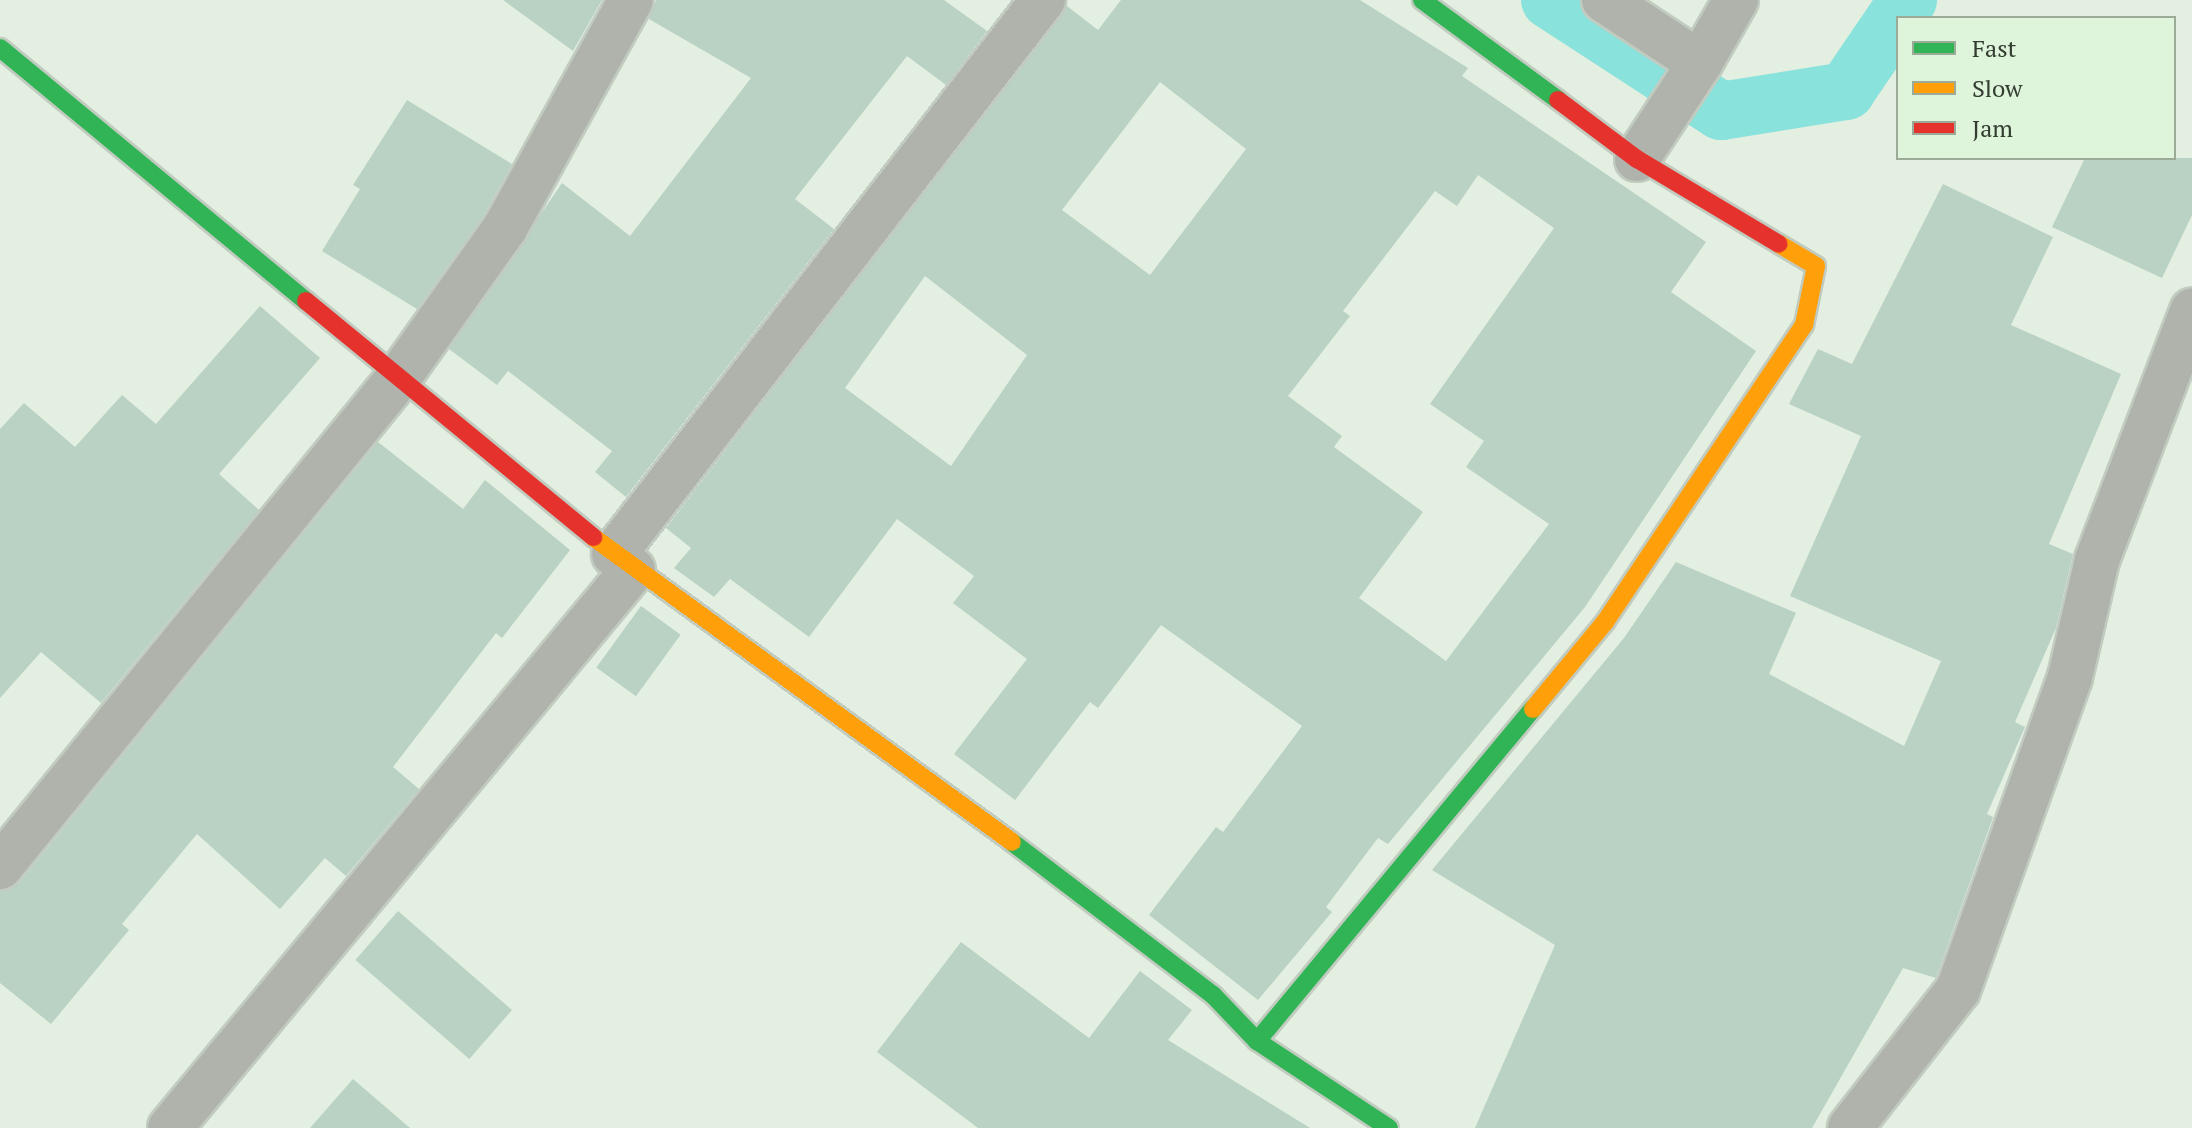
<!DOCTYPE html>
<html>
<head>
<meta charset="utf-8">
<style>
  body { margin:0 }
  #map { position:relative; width:2192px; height:1128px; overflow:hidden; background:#e3efe1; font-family:"PT Serif",serif }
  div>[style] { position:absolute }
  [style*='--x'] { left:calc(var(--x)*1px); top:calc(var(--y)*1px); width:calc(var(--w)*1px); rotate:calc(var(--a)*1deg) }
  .canal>* { height:58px; margin:-29px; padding:0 29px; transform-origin:29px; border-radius:29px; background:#89e2db }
  .building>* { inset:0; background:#bad2c4; transform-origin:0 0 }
  .roads { filter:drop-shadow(2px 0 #c1cbbf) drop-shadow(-2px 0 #c1cbbf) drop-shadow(0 2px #c1cbbf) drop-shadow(0 -2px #c1cbbf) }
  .street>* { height:44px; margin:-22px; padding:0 22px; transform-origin:22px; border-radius:22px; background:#afb3ab }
  .fast>* { height:18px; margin:-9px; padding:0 9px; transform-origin:9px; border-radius:9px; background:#30b455 }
  .slow>* { height:18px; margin:-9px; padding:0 9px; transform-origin:9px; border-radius:9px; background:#ff9f0a }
  .jam>* { height:18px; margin:-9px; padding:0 9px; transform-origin:9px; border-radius:9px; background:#e5322d }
  span { translate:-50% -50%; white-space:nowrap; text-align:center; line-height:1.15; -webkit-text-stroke:6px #dff5db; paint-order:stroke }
  .legend { position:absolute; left:1896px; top:16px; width:280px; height:144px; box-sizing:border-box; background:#dff5db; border:2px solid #9bab97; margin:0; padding:10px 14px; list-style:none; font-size:24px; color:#343d32 }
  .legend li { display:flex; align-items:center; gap:16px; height:40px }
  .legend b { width:40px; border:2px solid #9bab97 }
</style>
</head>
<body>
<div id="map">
  <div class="canal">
    <i style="--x:1550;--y:0;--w:204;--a:33"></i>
    <i style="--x:1721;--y:111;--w:127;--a:-9.1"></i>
    <i style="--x:1846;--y:91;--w:110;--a:-55.7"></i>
  </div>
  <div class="building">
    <i style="clip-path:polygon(503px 0,602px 0,573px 51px)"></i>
    <i style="clip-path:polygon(656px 0,944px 0,987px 31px,946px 85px,907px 56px,795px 199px,834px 229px,626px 497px,595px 472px,612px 451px,508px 371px,497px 385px,449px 349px,562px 183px,630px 236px,751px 78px,649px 19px)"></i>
    <i style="clip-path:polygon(evenodd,1121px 0,1360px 0,1468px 68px,1462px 76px,1706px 242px,1671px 292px,1756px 351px,1585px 607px,1388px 844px,1378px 838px,1326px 907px,1332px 912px,1258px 1000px,1149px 915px,1216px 827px,1223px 832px,1302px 726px,1161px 625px,1098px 708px,1090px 702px,1015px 800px,954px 754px,1027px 659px,953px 603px,974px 576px,897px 519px,809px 637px,730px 579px,714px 597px,674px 568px,691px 548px,666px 528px,1067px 6px,1098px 30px,1121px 0,1160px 82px,1246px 149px,1150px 275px,1062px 210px,1160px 82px,1121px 0,1478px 175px,1554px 228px,1430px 404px,1484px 441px,1466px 467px,1549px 524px,1446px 661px,1359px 598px,1423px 512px,1334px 447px,1342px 436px,1288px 396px,1350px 316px,1343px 311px,1435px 191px,1457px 206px,1478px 175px,1121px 0,925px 276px,1027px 355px,951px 466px,845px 388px,925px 276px)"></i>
    <i style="clip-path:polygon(407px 100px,512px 164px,484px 215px,417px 309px,322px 251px,360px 189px,353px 185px)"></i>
    <i style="clip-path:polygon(2085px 158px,2192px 158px,2192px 215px,2162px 278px,2052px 227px)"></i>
    <i style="clip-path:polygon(1943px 184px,2053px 237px,2011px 325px,2121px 374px,2049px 544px,2073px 554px,2056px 628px,2015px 722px,2025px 727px,1987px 814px,1993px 817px,1936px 978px,1903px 968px,1812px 1128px,1475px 1128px,1555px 945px,1432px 870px,1624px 638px,1676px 562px,1796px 613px,1769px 674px,1904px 746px,1941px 661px,1790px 596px,1861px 436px,1789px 404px,1818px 349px,1852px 364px)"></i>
    <i style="clip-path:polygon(260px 306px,320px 358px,219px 474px,259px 510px,101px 703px,41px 652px,0 698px,0 429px,24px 403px,75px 447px,122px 395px,156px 424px)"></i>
    <i style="clip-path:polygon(378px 442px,463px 509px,485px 480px,570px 550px,502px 638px,496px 633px,393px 767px,419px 789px,346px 876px,325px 858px,280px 909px,197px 834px,122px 924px,129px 930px,51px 1024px,0 983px,0 891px,19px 883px)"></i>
    <i style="left:641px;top:606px;width:49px;height:76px;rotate:36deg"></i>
    <i style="left:398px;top:911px;width:151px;height:65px;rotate:41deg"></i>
    <i style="clip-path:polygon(961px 942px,1089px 1038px,1140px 971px,1192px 1010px,1168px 1040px,1310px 1128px,978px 1128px,877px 1052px)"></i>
    <i style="clip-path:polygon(353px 1079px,410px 1128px,310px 1128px)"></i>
  </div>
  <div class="roads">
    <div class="street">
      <i style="--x:1604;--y:0;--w:115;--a:33.3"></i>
      <i style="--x:1700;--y:63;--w:73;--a:-60.3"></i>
      <i style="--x:1637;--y:159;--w:115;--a:-56.7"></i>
      <i style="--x:614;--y:554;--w:701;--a:-52.25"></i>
      <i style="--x:0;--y:867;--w:632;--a:-50.84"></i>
      <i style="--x:399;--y:377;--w:183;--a:-54.6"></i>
      <i style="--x:505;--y:228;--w:260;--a:-61.1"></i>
      <i style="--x:170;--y:1128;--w:725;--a:-50.32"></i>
      <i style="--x:1850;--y:1128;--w:175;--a:-52"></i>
      <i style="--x:1958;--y:990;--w:332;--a:-70.3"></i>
      <i style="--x:2070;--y:677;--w:120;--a:-77"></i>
      <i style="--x:2097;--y:560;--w:267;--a:-69.1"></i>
    </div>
    <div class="fast">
      <i style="--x:1422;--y:0;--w:169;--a:36.3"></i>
      <i style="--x:0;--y:48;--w:397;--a:39.6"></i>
      <i style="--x:1012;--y:842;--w:253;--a:37.3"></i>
      <i style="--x:1213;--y:995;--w:64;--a:46.3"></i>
      <i style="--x:1257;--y:1041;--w:158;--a:33.4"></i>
      <i style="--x:1257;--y:1041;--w:432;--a:-50.3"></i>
    </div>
    <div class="slow">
      <i style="--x:593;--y:537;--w:518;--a:36.05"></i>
      <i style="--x:1533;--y:709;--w:113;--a:-50.4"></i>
      <i style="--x:1605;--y:622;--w:358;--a:-56.2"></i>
      <i style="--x:1804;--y:325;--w:60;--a:-78.5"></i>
      <i style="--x:1816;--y:266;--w:43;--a:-149.3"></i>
    </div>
    <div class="jam">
      <i style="--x:1558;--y:100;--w:99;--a:36.8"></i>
      <i style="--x:1637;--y:159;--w:165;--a:30.9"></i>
      <i style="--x:306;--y:301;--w:372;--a:39.4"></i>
    </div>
  </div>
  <ul class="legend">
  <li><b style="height:10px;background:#30b455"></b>Fast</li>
  <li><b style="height:10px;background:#ff9f0a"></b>Slow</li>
  <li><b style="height:10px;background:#e5322d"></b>Jam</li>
  </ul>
</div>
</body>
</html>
